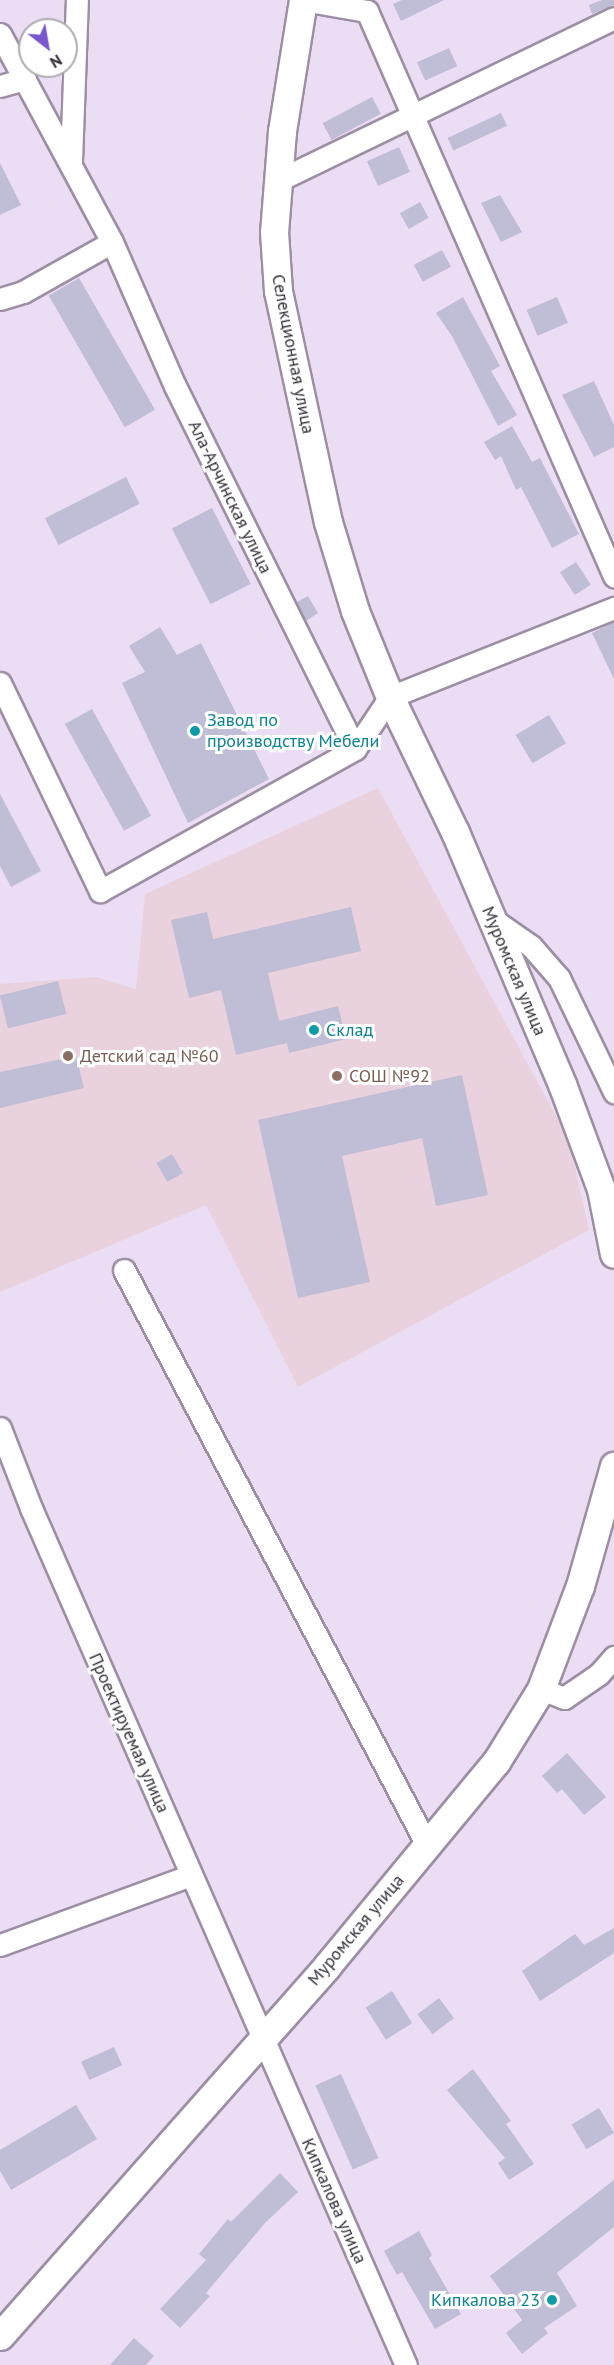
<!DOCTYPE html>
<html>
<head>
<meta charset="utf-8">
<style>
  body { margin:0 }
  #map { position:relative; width:614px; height:2365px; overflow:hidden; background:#ebddf4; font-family:"PT Sans",sans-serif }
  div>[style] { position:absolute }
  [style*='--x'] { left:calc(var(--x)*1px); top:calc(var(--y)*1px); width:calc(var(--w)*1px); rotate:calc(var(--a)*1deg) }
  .education>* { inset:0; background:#e9d2dd }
  .building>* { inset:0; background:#c0bdd6; transform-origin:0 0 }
  .roads { filter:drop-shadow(2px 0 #9c8fa4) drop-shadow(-2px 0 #9c8fa4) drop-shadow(0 2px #9c8fa4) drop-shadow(0 -2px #9c8fa4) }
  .minor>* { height:21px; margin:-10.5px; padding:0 10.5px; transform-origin:10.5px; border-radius:10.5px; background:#fff }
  .tertiary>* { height:27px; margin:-13.5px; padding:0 13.5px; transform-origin:13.5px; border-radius:13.5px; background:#fff }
  .dots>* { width:16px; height:16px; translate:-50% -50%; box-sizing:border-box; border:3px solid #fff; border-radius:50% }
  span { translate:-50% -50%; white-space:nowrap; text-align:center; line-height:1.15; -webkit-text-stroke:6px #fff; paint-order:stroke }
  .street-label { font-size:18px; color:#353038 }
  .culture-label { font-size:18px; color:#0d838f }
  .left { translate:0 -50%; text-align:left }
  .right { translate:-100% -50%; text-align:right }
  .education-label { font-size:18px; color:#785e54 }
  .north { position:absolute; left:18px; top:18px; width:60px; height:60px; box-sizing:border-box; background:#fff; border:2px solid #aeacaf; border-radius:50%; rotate:149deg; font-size:16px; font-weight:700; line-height:24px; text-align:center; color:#353038 }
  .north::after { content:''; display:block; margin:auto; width:21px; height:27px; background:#7956d0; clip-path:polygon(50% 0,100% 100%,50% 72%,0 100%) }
</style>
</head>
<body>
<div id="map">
  <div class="education">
    <i style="clip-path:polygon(378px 788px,569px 1140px,589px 1230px,298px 1387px,206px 1205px,0 1292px,0 984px,96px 977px,136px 989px,145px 894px)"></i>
  </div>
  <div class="building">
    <i style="clip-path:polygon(402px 0,444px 0,401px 21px,393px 4px)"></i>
    <i style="clip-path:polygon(602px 0,614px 0,614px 5px,592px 14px,589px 5px)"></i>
    <i style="left:449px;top:48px;width:20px;height:35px;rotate:66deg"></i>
    <i style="left:372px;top:97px;width:19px;height:56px;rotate:62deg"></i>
    <i style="left:501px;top:113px;width:14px;height:59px;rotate:65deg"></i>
    <i style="left:399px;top:147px;width:27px;height:35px;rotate:66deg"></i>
    <i style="clip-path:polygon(0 163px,21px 205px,0 215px)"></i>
    <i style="clip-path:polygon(500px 195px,522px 232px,501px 242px,481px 203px)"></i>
    <i style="left:420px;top:202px;width:18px;height:23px;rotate:61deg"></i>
    <i style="left:442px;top:250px;width:19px;height:32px;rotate:62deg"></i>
    <i style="left:79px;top:278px;width:152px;height:35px;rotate:60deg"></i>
    <i style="clip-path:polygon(463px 297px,500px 366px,491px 371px,517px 415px,498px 426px,452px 336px,436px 313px)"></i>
    <i style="left:557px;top:297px;width:28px;height:33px;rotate:67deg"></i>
    <i style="clip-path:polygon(594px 381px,614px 425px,614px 447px,594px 457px,562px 395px)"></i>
    <i style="clip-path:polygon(512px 426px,532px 462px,540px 458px,579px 534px,552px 548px,521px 487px,516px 490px,501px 456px,495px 460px,484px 442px)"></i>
    <i style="left:126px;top:477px;width:30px;height:91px;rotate:63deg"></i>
    <i style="left:212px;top:508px;width:85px;height:45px;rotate:63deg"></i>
    <i style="left:576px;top:562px;width:27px;height:19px;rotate:57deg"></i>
    <i style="clip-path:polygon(308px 596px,318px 613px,306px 621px,297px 602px)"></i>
    <i style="clip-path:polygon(614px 622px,614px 679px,592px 633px)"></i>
    <i style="clip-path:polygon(160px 627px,177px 655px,201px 643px,269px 779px,188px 823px,122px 683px,145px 672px,129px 646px)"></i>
    <i style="left:92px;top:709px;width:122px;height:31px;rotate:61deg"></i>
    <i style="left:549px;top:715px;width:33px;height:39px;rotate:59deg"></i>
    <i style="clip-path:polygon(0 794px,41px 871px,11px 887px,0 866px)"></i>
    <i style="clip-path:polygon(351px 907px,361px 951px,268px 973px,279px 1021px,338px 1006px,346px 1039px,289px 1053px,287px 1043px,236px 1055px,221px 990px,189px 998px,171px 920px,207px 912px,213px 939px)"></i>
    <i style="left:58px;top:981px;width:34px;height:60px;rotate:76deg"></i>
    <i style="clip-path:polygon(76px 1056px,84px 1088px,0 1108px,0 1072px)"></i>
    <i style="clip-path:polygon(462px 1075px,488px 1195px,436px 1206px,422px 1138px,342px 1156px,370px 1282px,298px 1298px,258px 1120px)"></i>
    <i style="left:172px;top:1154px;width:22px;height:18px;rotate:60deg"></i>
    <i style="clip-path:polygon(567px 1753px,606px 1797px,584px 1815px,562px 1789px,557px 1793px,542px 1776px)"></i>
    <i style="clip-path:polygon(614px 1928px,614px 1953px,540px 2001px,522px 1971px,575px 1934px,584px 1945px)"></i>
    <i style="left:392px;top:1991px;width:38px;height:31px;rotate:58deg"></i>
    <i style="left:439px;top:1998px;width:25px;height:27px;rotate:53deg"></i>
    <i style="left:114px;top:2047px;width:20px;height:36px;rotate:66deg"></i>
    <i style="clip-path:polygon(473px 2069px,511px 2121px,506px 2124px,534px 2164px,509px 2180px,498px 2163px,505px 2158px,447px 2090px)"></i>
    <i style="left:341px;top:2074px;width:92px;height:28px;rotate:66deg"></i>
    <i style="clip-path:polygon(76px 2105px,97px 2139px,11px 2190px,0 2171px,0 2150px)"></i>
    <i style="left:599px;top:2108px;width:29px;height:32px;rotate:59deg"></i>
    <i style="clip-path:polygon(280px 2173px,298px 2192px,265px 2223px,206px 2293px,210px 2296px,180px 2328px,160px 2309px,206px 2260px,199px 2254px,228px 2219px,231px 2222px)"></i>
    <i style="clip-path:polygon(614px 2180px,614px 2227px,557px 2273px,577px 2306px,544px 2328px,548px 2333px,522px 2354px,506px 2333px,522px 2320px,490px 2276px)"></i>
    <i style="clip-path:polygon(419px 2231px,432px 2255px,429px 2258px,461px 2314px,435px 2329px,402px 2272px,397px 2275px,384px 2251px)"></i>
    <i style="clip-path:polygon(134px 2338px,154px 2356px,146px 2365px,110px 2365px)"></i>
  </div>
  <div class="roads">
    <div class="minor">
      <i style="--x:303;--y:0;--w:65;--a:9.8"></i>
      <i style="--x:367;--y:11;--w:617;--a:66.39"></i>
      <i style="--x:0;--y:34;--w:236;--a:61.7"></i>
      <i style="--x:112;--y:242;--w:157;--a:66.4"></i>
      <i style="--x:175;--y:386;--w:405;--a:63.6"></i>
      <i style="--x:355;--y:749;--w:63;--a:-56.1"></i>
      <i style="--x:390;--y:697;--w:241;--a:-21.7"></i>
      <i style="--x:0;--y:86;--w:26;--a:-16"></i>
      <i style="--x:71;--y:161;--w:161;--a:-87.9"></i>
      <i style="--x:277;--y:181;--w:374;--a:-25.8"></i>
      <i style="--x:0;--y:299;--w:24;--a:-17"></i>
      <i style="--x:23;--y:292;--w:102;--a:-29.3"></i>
      <i style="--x:0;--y:683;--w:231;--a:64.3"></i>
      <i style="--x:100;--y:891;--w:292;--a:-29.1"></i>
      <i style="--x:491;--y:918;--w:49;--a:35"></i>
      <i style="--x:531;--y:946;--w:43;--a:48.8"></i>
      <i style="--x:559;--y:978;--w:127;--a:64.2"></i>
      <i style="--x:124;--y:1270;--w:650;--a:62.21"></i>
      <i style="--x:0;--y:1428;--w:86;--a:68.8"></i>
      <i style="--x:31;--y:1508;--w:935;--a:66.37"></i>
      <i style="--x:541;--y:1689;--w:25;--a:21"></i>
      <i style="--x:564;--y:1698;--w:42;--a:-34.4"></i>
      <i style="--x:599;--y:1674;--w:23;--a:-49"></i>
      <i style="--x:0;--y:1945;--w:203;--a:-20.1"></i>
    </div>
    <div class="tertiary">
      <i style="--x:303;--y:0;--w:133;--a:99.1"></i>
      <i style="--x:282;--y:131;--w:101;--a:94.5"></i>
      <i style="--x:274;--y:232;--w:59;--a:86.1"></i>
      <i style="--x:278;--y:291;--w:236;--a:77.8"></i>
      <i style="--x:328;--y:522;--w:93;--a:73.1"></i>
      <i style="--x:355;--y:611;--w:93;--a:67.9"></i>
      <i style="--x:390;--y:697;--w:150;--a:64.3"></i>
      <i style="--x:455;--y:832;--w:274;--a:67"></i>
      <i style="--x:562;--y:1084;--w:112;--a:69.6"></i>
      <i style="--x:601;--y:1189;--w:66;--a:78.7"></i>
      <i style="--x:0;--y:2336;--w:494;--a:-48.5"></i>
      <i style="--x:327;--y:1966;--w:265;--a:-50.4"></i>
      <i style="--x:496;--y:1762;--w:86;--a:-58.3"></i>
      <i style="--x:541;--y:1689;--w:110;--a:-69.3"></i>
      <i style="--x:580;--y:1586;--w:125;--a:-74.2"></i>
    </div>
  </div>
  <div class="dots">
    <i style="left:195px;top:731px;background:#0f9aa8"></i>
    <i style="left:314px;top:1030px;background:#0f9aa8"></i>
    <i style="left:68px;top:1056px;background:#8d6e63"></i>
    <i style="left:337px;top:1076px;background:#8d6e63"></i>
    <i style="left:552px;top:2300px;background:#0f9aa8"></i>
  </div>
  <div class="street-label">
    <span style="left:293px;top:354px;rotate:79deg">Селекционная улица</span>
    <span style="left:230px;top:497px;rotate:64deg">Ала-Арчинская улица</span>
    <span style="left:514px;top:971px;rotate:67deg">Муромская улица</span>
    <span style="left:129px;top:1733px;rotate:66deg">Проектируемая улица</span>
    <span style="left:356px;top:1930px;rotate:-50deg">Муромская улица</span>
    <span style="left:334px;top:2201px;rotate:66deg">Кипкалова улица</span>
  </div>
  <div class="culture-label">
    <span class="left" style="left:207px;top:731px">Завод по<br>производству Мебели</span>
    <span class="left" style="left:326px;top:1030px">Склад</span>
    <span class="right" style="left:540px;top:2300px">Кипкалова 23</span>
  </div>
  <div class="education-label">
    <span class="left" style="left:80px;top:1056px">Детский сад №60</span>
    <span class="left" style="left:349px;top:1076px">СОШ №92</span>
  </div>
  <div class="north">N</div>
</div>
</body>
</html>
